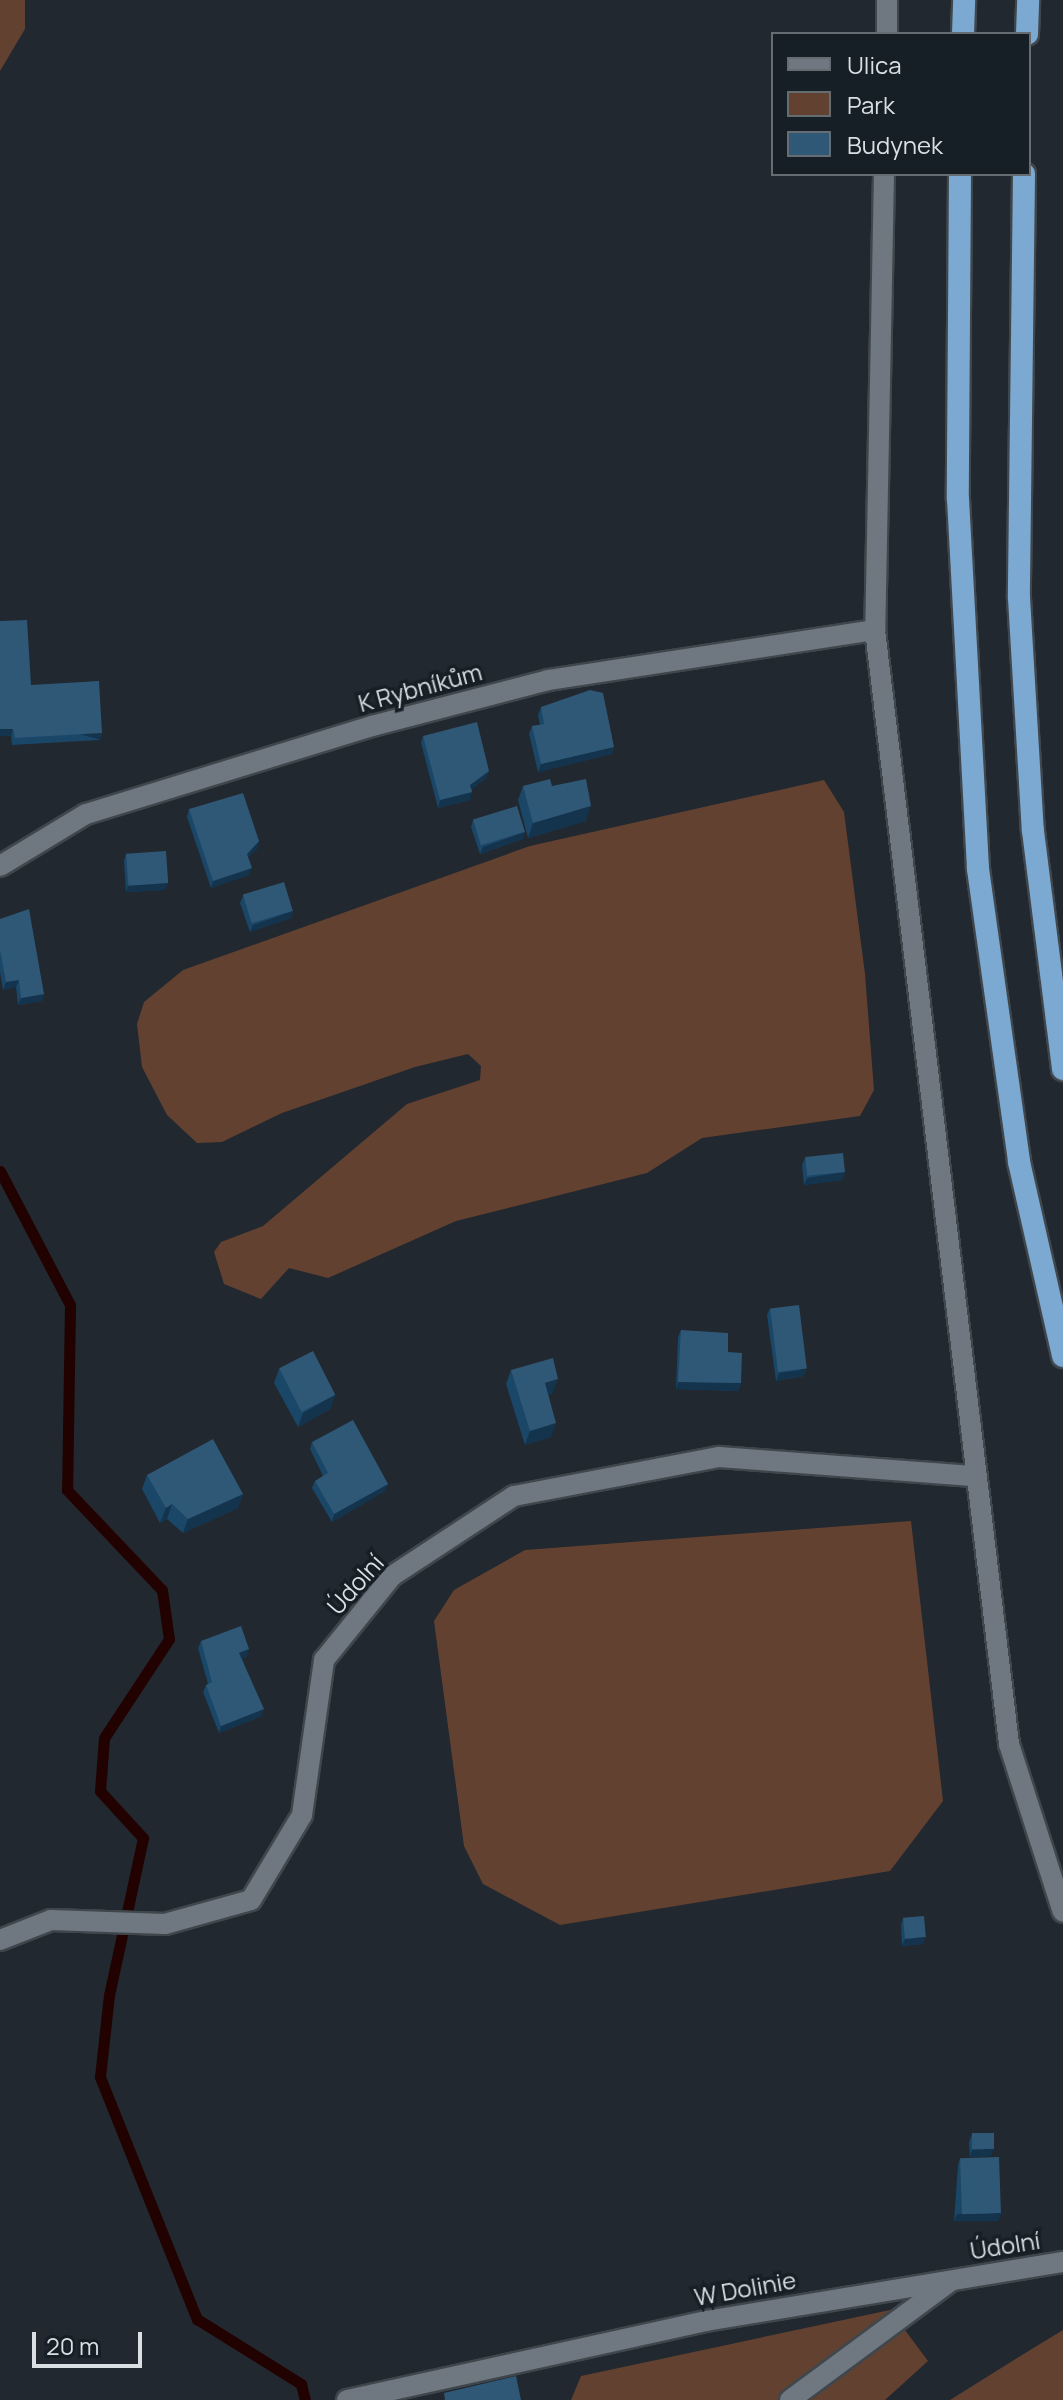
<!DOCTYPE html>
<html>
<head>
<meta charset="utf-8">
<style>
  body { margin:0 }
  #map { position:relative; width:1063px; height:2400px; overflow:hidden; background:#21282f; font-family:Manrope,sans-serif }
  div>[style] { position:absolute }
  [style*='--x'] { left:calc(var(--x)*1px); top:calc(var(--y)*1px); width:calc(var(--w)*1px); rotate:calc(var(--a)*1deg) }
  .green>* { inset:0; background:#634130 }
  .stream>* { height:11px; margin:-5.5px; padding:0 5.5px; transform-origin:5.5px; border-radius:5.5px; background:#210200 }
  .roads { filter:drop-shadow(2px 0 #40474c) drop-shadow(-2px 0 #40474c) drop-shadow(0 2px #40474c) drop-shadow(0 -2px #40474c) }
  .minor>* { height:20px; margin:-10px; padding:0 10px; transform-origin:10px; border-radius:10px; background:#6f7881 }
  .trunk>* { height:22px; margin:-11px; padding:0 11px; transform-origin:11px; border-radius:11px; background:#7ba9d2 }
  .wall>* { inset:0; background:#1a4668 }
  .shaded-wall>* { inset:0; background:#14334c; transform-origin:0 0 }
  .building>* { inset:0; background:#2f5776; transform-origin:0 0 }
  span { translate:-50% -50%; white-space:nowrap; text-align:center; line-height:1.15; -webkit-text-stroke:7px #171f26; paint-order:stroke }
  .street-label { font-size:24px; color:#dadfe4 }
  .legend { position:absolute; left:771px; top:32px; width:260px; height:144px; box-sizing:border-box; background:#171f26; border:2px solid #656c72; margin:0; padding:10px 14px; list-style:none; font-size:24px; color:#dadfe4 }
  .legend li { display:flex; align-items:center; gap:16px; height:40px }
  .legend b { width:40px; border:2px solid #656c72 }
  .scale { position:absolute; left:32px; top:2332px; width:110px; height:36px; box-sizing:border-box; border:4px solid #dadfe4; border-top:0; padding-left:10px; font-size:24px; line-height:28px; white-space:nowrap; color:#dadfe4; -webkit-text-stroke:6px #171f26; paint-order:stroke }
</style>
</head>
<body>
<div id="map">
  <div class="green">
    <i style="clip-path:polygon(0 0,25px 0,25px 29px,0 71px)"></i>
    <i style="clip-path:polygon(824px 780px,844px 812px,865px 974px,874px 1090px,860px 1116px,702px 1138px,647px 1173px,456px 1221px,328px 1278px,289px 1268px,261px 1299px,224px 1284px,214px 1252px,221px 1242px,263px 1226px,407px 1104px,480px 1080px,481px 1066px,468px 1054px,415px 1067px,282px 1113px,222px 1142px,197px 1143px,167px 1115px,142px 1067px,137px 1024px,144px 1002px,183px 970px,530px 846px)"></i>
    <i style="clip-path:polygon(911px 1521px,943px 1801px,890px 1871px,560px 1925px,483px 1884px,464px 1846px,434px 1621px,454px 1590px,525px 1550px)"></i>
    <i style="clip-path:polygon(890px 2310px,928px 2361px,885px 2400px,571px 2400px,581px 2376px)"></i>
    <i style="clip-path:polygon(1063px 2330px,1063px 2400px,950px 2400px,1035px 2347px)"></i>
  </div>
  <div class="stream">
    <i style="--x:0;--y:1171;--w:151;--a:62.4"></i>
    <i style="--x:70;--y:1305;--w:185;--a:90.9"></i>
    <i style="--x:67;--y:1490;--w:138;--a:46.5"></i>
    <i style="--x:162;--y:1590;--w:49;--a:81.9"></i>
    <i style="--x:169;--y:1639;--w:118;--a:123.3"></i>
    <i style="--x:104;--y:1738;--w:53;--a:94.3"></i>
    <i style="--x:100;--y:1791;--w:64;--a:47.5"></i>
    <i style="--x:143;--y:1838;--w:161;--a:102.2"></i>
    <i style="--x:109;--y:1995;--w:82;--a:96.3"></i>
    <i style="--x:100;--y:2077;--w:261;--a:68.2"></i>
    <i style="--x:197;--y:2319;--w:123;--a:32"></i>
    <i style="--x:301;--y:2384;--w:16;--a:76"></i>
  </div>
  <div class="roads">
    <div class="minor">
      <i style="--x:887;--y:34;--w:34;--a:-90"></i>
      <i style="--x:884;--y:174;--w:456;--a:91.1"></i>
      <i style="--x:875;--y:630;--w:1122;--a:83.14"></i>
      <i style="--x:1009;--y:1744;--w:176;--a:72.2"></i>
      <i style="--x:0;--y:866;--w:100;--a:-31.2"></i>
      <i style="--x:86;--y:814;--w:299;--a:-17.1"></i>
      <i style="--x:372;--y:726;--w:182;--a:-14.6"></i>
      <i style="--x:548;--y:680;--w:331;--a:-8.7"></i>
      <i style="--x:0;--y:1940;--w:55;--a:-21.4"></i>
      <i style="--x:51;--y:1920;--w:114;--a:2"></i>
      <i style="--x:165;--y:1924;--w:89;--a:-15.6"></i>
      <i style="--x:251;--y:1900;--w:99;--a:-59"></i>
      <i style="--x:302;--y:1815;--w:157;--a:-81.9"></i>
      <i style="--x:324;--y:1660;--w:108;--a:-51"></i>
      <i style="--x:392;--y:1576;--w:146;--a:-33.3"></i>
      <i style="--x:514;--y:1496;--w:209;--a:-10.8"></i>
      <i style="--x:719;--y:1457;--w:254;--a:4.3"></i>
      <i style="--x:347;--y:2400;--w:368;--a:-12.4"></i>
      <i style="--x:706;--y:2321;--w:362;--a:-9.4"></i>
      <i style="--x:790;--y:2400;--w:200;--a:-36.5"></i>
    </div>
    <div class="trunk">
      <i style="--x:963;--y:34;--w:34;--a:-88"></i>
      <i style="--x:1027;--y:34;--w:34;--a:-88"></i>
      <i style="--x:960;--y:174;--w:325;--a:90.4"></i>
      <i style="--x:958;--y:499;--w:371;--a:86.9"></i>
      <i style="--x:978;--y:869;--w:296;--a:82"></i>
      <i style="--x:1019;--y:1162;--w:199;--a:77.2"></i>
      <i style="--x:1024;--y:174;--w:424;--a:90.7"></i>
      <i style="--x:1019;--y:598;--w:233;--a:86.6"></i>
      <i style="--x:1033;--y:831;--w:240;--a:82.8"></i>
    </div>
  </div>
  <div class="wall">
    <i style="clip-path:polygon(0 621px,31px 685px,102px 733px,100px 740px,12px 745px,11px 736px,0 736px)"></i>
    <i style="clip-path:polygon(541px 707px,614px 747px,612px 754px,538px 772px,529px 734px,532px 726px,540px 725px,538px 715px)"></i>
    <i style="clip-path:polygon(423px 736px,489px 771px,486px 778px,472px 789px,470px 800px,438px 808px,421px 743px)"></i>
    <i style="clip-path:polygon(523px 786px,552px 786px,586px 821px,528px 838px,518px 800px)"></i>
    <i style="clip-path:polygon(189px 809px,259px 841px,257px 849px,248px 857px,249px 875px,211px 888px,187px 817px)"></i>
    <i style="clip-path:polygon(473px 820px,525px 832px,523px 839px,480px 854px,471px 827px)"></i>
    <i style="clip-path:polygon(126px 854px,165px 890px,126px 892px,124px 861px)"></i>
    <i style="clip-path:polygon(243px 896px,293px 911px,291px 918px,250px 932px,240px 903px)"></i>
    <i style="clip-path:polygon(0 919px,44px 994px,42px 1001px,18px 1005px,16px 987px,3px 990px,0 972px)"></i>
    <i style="clip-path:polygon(805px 1158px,845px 1172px,842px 1180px,804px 1185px,802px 1165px)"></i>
    <i style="clip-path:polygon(770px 1308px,804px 1376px,776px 1381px,767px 1315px)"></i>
    <i style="clip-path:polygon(681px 1330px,728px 1352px,741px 1383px,738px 1391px,676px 1389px,678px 1337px)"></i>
    <i style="clip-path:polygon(279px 1369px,335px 1395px,330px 1409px,298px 1427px,274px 1383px)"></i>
    <i style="clip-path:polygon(511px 1370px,553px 1393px,548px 1395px,551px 1437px,525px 1445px,506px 1384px)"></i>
    <i style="clip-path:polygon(312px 1442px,388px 1484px,385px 1491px,332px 1522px,312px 1488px,315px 1481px,323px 1476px,310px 1449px)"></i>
    <i style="clip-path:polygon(147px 1475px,243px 1494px,238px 1508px,183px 1533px,167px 1519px,160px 1523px,142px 1489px)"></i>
    <i style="clip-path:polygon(201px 1641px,247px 1657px,242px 1658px,262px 1716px,219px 1733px,203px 1692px,206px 1685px,208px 1684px,198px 1648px)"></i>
    <i style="clip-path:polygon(903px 1918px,923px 1944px,902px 1946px,901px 1925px)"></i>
    <i style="clip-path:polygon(972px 2134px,991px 2156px,970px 2157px,969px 2142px)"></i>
    <i style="clip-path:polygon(960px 2158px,1001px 2213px,998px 2221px,954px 2221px,958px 2165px)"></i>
  </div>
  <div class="shaded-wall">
    <i style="clip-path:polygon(0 729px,13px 729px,11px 736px,0 736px)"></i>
    <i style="left:102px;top:733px;width:7px;height:87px;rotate:106deg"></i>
    <i style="clip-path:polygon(614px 747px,612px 754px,538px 772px,541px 764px)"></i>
    <i style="clip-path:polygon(489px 771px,486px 778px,468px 792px,470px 785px)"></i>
    <i style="clip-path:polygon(472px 792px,470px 800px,438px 808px,440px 800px)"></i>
    <i style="clip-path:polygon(591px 806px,586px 821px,528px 838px,533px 823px)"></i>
    <i style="clip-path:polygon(525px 832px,523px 839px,480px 854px,483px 847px)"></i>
    <i style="clip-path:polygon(259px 841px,257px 849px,244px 861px,247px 854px)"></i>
    <i style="clip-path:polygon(252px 868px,249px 875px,211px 888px,213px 881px)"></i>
    <i style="clip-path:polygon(168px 883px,165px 890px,126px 892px,128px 885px)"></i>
    <i style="clip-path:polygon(293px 911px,291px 918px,250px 932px,253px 925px)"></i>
    <i style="clip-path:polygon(19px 980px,16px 987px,3px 990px,6px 982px)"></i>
    <i style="clip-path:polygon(44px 994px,42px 1001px,18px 1005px,21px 998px)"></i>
    <i style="clip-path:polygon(845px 1172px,842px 1180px,804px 1185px,807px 1178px)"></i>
    <i style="clip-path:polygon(807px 1369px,804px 1376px,776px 1381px,779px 1373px)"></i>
    <i style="clip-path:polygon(558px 1379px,553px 1393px,540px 1397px,545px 1383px)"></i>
    <i style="clip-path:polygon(678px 1382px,741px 1383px,738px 1391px,676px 1389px)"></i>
    <i style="clip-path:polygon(335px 1395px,330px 1409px,298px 1427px,303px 1413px)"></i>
    <i style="clip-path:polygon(556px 1423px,551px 1437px,525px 1445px,530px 1431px)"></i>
    <i style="clip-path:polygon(388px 1484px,385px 1491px,332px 1522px,334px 1514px)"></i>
    <i style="clip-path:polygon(243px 1494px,238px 1508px,183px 1533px,188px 1519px)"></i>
    <i style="clip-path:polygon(172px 1504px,167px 1519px,160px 1523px,166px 1508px)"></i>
    <i style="clip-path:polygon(249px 1649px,247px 1657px,237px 1660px,239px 1653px)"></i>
    <i style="clip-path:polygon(264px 1709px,262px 1716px,219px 1733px,221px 1726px)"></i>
    <i style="clip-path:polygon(926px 1937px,923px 1944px,902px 1946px,905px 1939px)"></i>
    <i style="clip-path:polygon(994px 2149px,991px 2156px,970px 2157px,972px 2150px)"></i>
    <i style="clip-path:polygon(1001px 2213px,998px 2221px,954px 2221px,957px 2214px)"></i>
  </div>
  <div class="building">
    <i style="clip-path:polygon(27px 620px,31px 685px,99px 681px,102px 733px,15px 738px,13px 729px,0 729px,0 621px)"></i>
    <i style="clip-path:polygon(590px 690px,603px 693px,614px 747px,541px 764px,532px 726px,544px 724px,541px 707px)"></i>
    <i style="clip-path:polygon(477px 722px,489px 771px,470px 785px,472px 792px,440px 800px,423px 736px)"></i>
    <i style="clip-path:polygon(550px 779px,552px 786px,586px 779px,591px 806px,533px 823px,523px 786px)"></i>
    <i style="clip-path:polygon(243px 793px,259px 841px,247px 854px,252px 868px,213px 881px,189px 809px)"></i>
    <i style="left:517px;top:806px;width:27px;height:46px;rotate:73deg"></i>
    <i style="left:166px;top:851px;width:32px;height:40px;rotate:86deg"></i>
    <i style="left:284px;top:882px;width:30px;height:43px;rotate:73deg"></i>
    <i style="clip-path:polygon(29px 909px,44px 994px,21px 998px,19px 980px,6px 982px,0 950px,0 919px)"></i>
    <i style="left:843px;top:1153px;width:19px;height:38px;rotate:84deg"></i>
    <i style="left:799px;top:1305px;width:64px;height:29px;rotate:83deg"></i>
    <i style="clip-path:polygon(681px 1330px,728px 1333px,728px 1352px,742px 1353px,741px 1383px,678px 1382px)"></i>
    <i style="left:313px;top:1351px;width:49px;height:38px;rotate:63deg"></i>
    <i style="clip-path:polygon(553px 1358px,558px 1379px,545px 1383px,556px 1423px,530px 1431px,511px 1370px)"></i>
    <i style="clip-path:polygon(353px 1420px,388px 1484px,334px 1514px,315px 1481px,328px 1473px,312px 1442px)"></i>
    <i style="clip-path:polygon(213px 1439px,243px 1494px,188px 1519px,172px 1504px,166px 1508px,147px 1475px)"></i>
    <i style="clip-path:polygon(241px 1626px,249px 1649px,239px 1653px,264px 1709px,221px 1726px,206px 1685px,212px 1682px,201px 1641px)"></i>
    <i style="left:924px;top:1916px;width:21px;height:21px;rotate:85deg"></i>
    <i style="left:994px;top:2133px;width:16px;height:22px;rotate:90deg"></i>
    <i style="left:999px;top:2157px;width:56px;height:39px;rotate:88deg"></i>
    <i style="clip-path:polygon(516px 2376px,521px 2400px,445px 2400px,444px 2393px)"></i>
  </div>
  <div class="street-label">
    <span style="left:420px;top:687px;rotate:-15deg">K Rybníkům</span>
    <span style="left:355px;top:1584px;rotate:-48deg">Údolní</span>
    <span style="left:1005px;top:2245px;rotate:-9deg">Údolní</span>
    <span style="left:745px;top:2288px;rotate:-10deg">W Dolinie</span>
  </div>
  <ul class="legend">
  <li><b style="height:10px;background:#6f7881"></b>Ulica</li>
  <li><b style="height:22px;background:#634130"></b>Park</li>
  <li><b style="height:22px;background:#2f5776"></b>Budynek</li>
  </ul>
  <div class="scale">20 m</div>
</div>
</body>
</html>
